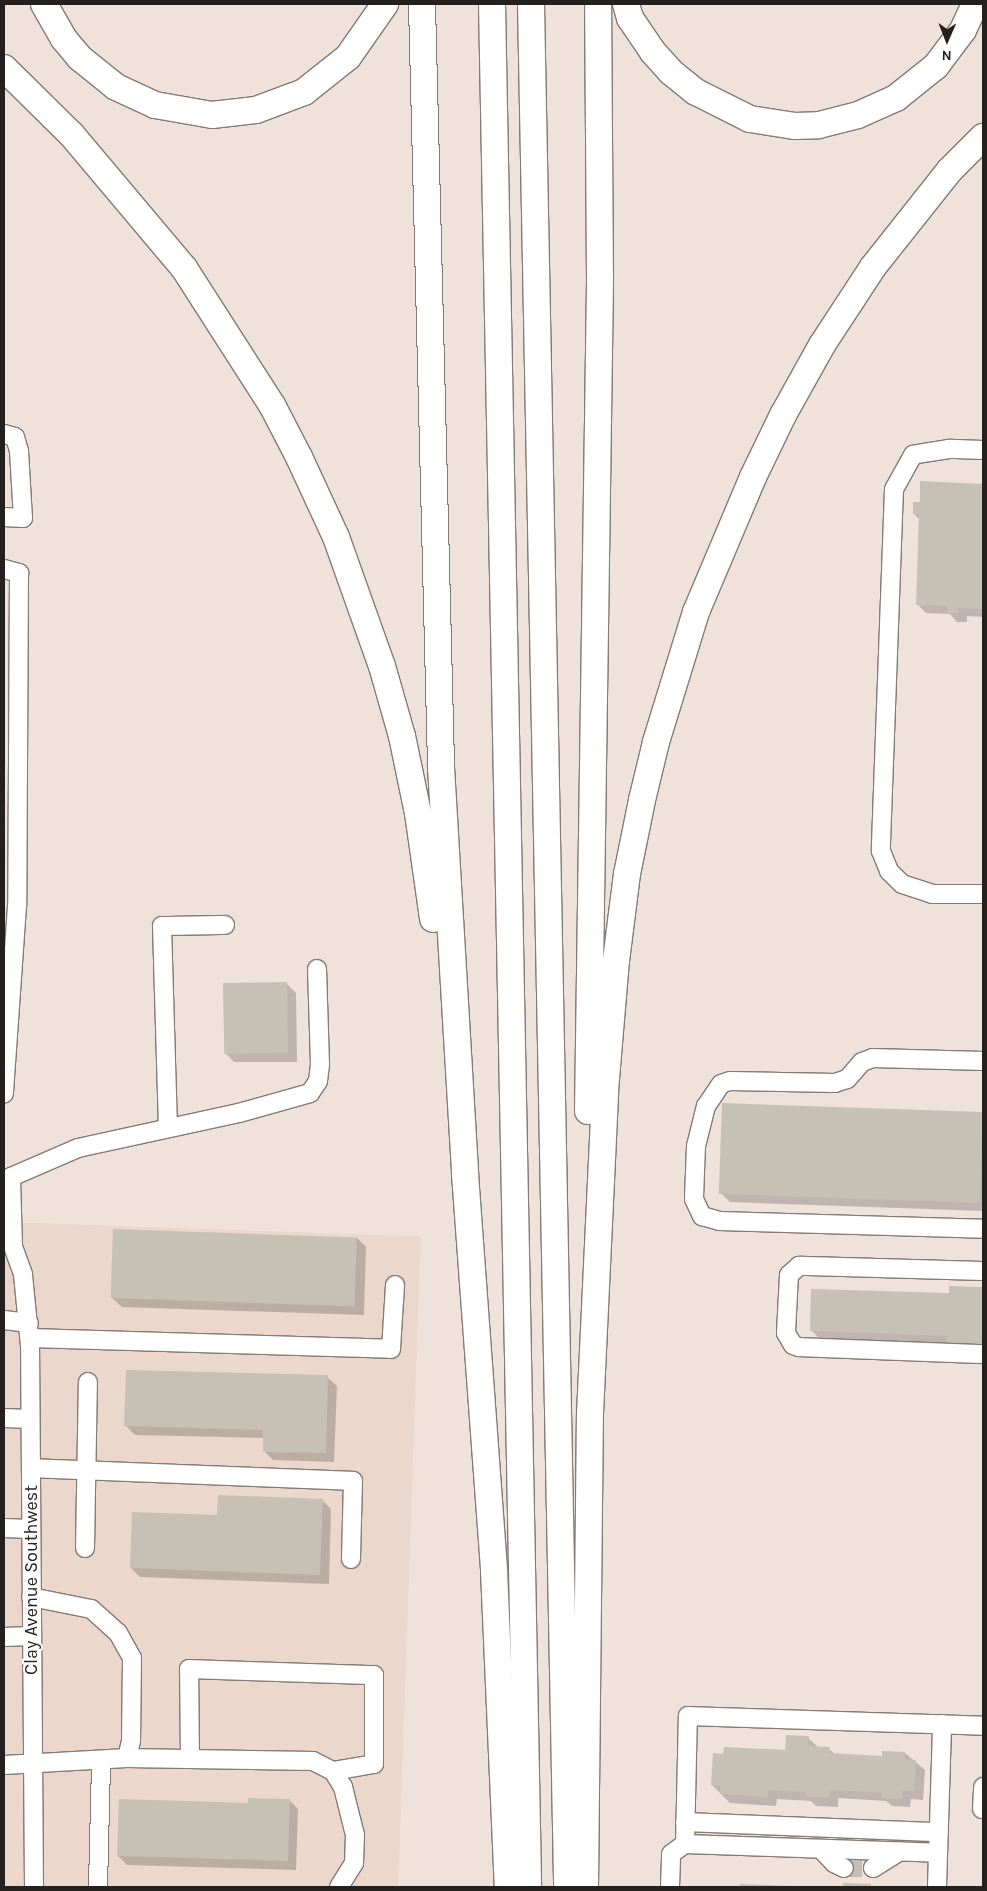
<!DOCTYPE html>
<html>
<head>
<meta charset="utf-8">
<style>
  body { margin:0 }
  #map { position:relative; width:987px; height:1891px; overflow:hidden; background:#efe2db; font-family:Karla,sans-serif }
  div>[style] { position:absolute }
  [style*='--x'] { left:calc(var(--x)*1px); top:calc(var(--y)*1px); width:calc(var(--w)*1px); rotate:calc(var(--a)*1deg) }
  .built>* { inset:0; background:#ebd7cb; transform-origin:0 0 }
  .shadow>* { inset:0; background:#0003 }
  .building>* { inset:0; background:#c6c0b5; transform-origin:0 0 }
  .minor-tunnel>* { height:18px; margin-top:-9px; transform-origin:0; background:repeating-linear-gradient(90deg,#c6bbb5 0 18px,transparent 0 27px) }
  .roads { filter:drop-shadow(1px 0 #857a73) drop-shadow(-1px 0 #857a73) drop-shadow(0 1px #857a73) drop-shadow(0 -1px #857a73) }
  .minor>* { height:18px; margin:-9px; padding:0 9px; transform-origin:9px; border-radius:9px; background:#fff }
  .highway>* { height:26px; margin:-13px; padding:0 13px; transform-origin:13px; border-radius:13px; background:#fff }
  span { translate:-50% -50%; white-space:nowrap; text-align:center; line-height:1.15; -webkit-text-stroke:4px #fff; paint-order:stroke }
  .street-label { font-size:18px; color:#24201d }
  .frame { position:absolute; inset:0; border:5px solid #24201d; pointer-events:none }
  .north { position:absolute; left:922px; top:15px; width:50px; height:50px; -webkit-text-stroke:4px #fff; paint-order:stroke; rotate:181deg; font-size:14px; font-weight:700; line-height:20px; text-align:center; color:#24201d }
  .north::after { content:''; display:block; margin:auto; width:18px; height:22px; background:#24201d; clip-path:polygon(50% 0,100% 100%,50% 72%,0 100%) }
</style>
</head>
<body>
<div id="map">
  <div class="built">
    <i style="left:4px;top:1222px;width:417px;height:665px;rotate:2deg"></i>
  </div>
  <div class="shadow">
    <i style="clip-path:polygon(921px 483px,983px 485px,983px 617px,967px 616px,967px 622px,957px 622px,950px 614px,926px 613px,917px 604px,920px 520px,914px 514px,921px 503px)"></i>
    <i style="clip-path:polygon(287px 984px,296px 993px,297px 1062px,234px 1062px,225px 1053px)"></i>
    <i style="clip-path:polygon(724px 1105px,983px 1113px,983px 1211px,730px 1202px,721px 1193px)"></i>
    <i style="clip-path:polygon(357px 1238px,366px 1247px,364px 1315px,122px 1307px,112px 1298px)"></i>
    <i style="clip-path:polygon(950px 1287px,983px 1288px,983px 1353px,957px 1352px,949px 1344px,820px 1339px,811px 1330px,950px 1295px)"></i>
    <i style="clip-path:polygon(327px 1377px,337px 1386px,334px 1462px,273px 1460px,264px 1451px,264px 1438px,135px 1435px,126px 1426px)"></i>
    <i style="clip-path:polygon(322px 1500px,331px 1509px,329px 1584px,140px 1577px,131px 1568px,219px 1516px)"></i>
    <i style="clip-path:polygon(808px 1738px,818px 1747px,829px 1749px,836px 1755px,883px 1758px,905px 1753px,925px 1770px,923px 1800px,911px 1799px,910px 1807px,892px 1806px,886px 1801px,838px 1798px,838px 1807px,816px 1806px,811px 1801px,777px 1799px,776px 1806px,730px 1803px,712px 1785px,786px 1752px)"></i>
    <i style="clip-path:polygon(289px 1800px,298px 1809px,296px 1870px,127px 1865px,118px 1856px,249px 1805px)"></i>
    <i style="clip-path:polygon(741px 1885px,807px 1887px,741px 1887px)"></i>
  </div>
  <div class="building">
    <i style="clip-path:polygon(920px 481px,983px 484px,983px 609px,958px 608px,958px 613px,947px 613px,947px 606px,916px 605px,919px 514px,913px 514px,913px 502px,920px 502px)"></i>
    <i style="left:287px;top:982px;width:71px;height:64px;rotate:89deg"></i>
    <i style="left:722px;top:1103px;width:261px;height:91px;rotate:2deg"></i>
    <i style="left:113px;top:1229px;width:244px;height:69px;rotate:2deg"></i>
    <i style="clip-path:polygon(949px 1286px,983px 1287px,983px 1345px,946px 1343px,947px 1336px,810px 1331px,811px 1289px,949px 1293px)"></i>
    <i style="clip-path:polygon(126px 1370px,328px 1375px,326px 1453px,263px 1452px,263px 1430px,124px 1426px)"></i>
    <i style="clip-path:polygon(218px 1495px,323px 1499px,320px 1575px,130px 1568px,132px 1512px,217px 1515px)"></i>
    <i style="clip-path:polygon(786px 1735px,809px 1736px,808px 1746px,830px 1747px,829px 1753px,882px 1756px,882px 1751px,905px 1752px,905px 1759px,916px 1760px,914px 1791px,902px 1790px,902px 1799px,881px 1798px,882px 1793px,830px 1790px,829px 1798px,806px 1797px,806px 1792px,768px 1790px,768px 1797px,720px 1794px,720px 1786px,711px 1785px,713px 1753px,723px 1754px,724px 1747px,785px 1750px)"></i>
    <i style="clip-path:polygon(248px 1798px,290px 1799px,288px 1861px,117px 1856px,119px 1799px,248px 1803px)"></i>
    <i style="clip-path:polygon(843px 1883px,871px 1884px,871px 1887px,843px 1887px)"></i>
    <i style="clip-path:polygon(740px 1884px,793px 1886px,793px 1887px,740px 1887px)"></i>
  </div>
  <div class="minor-tunnel">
    <i style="--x:844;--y:1868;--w:29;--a:0"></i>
  </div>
  <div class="roads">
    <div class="minor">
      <i style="--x:4;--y:434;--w:11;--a:15"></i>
      <i style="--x:15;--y:437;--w:15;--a:74"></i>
      <i style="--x:19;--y:451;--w:67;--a:86.6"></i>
      <i style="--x:23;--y:518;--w:19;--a:-177"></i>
      <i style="--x:983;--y:450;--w:34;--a:-178"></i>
      <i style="--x:949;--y:449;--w:36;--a:171"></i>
      <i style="--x:913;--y:455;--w:39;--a:119"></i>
      <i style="--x:894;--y:489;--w:362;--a:92.1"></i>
      <i style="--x:881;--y:851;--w:22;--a:68"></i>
      <i style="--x:889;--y:871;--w:18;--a:45"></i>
      <i style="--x:902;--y:884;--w:32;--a:18"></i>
      <i style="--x:932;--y:894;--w:51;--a:0"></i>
      <i style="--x:4;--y:569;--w:16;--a:15"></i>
      <i style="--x:19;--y:573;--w:333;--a:90.3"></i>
      <i style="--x:17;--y:906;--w:188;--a:94"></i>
      <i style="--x:983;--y:1061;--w:110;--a:-178.4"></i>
      <i style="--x:873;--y:1058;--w:12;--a:160"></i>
      <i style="--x:862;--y:1062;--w:23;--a:131"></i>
      <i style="--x:847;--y:1079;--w:13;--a:162"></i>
      <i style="--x:835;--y:1083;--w:105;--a:-178.9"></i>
      <i style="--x:730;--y:1081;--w:9;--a:162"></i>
      <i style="--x:721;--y:1084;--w:27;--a:124"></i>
      <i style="--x:706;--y:1106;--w:41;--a:104"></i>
      <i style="--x:696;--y:1146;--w:53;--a:92.2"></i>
      <i style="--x:694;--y:1199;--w:19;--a:65"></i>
      <i style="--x:702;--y:1216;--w:18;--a:16"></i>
      <i style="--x:719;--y:1221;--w:264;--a:1.7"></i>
      <i style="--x:168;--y:1128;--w:202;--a:-91.7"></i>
      <i style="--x:162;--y:926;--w:63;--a:-0.9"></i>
      <i style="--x:983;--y:1271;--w:184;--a:-178.4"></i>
      <i style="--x:799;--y:1266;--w:13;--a:138"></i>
      <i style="--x:789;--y:1275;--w:58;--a:93"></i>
      <i style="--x:786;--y:1333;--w:14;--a:60"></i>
      <i style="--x:793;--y:1345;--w:6;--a:18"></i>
      <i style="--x:799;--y:1347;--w:184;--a:2.2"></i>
      <i style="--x:4;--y:1320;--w:25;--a:7"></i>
      <i style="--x:30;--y:1338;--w:361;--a:1.7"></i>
      <i style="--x:391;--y:1349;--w:64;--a:-86.4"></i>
      <i style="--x:4;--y:1418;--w:26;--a:2"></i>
      <i style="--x:31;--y:1468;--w:322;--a:2.3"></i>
      <i style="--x:353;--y:1481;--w:78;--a:91.5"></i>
      <i style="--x:4;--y:1528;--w:26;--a:2"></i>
      <i style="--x:85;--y:1548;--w:166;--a:-89"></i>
      <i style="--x:4;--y:1637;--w:26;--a:-2"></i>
      <i style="--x:127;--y:1758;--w:186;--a:0.9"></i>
      <i style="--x:313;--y:1761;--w:22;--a:27"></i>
      <i style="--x:333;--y:1771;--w:19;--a:58"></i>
      <i style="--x:343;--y:1787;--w:49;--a:76"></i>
      <i style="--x:355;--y:1835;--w:28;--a:92"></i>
      <i style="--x:354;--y:1863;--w:28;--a:122"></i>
      <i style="--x:190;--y:1758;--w:89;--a:-90.6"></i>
      <i style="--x:189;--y:1669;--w:185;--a:1.9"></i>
      <i style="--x:374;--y:1675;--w:89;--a:90"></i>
      <i style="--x:374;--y:1764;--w:42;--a:170.3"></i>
      <i style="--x:4;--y:1765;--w:123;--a:-3.3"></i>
      <i style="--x:127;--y:1758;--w:17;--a:-77"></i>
      <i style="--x:131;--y:1741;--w:83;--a:-89.3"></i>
      <i style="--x:132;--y:1658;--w:29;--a:-119"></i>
      <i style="--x:118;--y:1633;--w:36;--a:-138"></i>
      <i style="--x:91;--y:1609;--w:61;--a:-168.7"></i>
      <i style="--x:982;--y:1809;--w:22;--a:-87"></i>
      <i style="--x:685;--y:1822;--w:254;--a:2.3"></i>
      <i style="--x:685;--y:1844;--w:253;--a:2"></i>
      <i style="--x:821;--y:1849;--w:19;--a:47"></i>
      <i style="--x:834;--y:1863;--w:11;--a:27"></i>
      <i style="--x:873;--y:1868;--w:31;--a:-32"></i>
      <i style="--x:34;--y:1887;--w:541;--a:-90.42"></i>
      <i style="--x:30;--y:1346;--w:72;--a:-95.6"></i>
      <i style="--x:23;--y:1274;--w:30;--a:-110"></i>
      <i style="--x:13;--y:1246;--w:69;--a:-91.7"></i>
      <i style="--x:11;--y:1177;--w:73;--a:-23.4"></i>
      <i style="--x:78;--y:1148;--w:165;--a:-12.3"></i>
      <i style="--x:239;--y:1113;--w:74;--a:-15.7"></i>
      <i style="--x:310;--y:1093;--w:14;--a:-56"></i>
      <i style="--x:318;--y:1081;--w:17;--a:-83"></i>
      <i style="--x:320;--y:1064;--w:95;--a:-91.8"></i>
      <i style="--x:98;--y:1887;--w:125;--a:-88.6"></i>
      <i style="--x:670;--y:1887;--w:33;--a:-88"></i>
      <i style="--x:671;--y:1854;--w:17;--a:-36"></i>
      <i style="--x:685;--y:1844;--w:128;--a:-88.7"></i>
      <i style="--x:688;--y:1716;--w:295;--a:1.9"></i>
      <i style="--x:937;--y:1887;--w:163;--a:-88.2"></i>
    </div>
    <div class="highway">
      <i style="--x:44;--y:4;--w:40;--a:60.3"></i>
      <i style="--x:64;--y:39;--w:25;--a:50"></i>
      <i style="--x:80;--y:58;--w:46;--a:38.9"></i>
      <i style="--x:116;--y:87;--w:43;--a:24.8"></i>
      <i style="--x:155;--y:105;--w:58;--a:10"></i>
      <i style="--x:212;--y:115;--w:44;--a:-6.5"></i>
      <i style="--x:256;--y:110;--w:51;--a:-20.6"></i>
      <i style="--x:304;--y:92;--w:56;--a:-38.5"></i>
      <i style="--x:348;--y:57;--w:65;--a:-55.1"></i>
      <i style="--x:422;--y:4;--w:763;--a:88.57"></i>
      <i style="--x:441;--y:767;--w:408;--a:86.6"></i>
      <i style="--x:465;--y:1174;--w:398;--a:85.8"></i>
      <i style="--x:494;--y:1571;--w:316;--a:87.5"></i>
      <i style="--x:492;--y:4;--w:1883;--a:88.9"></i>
      <i style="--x:531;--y:4;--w:1883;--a:88.9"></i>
      <i style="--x:626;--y:4;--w:15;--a:74"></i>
      <i style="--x:630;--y:18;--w:41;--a:55.9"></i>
      <i style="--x:653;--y:52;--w:27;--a:48"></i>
      <i style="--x:671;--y:72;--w:32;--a:39"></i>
      <i style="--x:696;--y:92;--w:60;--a:26.6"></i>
      <i style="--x:750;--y:119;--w:46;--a:8.8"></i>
      <i style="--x:795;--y:126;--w:24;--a:-2"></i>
      <i style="--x:819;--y:125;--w:40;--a:-14.4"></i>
      <i style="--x:858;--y:115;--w:42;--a:-24.1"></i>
      <i style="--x:896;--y:98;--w:51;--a:-38.7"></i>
      <i style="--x:936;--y:66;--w:45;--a:-53.1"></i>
      <i style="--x:963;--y:30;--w:29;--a:-65"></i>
      <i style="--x:4;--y:68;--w:95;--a:44.6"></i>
      <i style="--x:72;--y:135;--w:174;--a:49.9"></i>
      <i style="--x:184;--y:268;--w:163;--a:57.3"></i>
      <i style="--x:272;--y:405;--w:59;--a:62.6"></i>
      <i style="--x:299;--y:457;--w:88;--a:65.2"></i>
      <i style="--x:336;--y:537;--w:137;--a:70.4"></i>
      <i style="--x:382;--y:666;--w:73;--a:74.1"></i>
      <i style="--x:402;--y:736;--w:79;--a:78.3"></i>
      <i style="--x:418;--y:813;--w:107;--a:81.9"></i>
      <i style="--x:588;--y:1111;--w:832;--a:-89.17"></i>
      <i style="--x:600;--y:279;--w:275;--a:-90.4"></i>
      <i style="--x:585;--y:1887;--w:473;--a:-89.4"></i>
      <i style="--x:590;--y:1414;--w:323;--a:-87.3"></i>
      <i style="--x:605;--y:1091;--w:130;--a:-85.2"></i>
      <i style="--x:616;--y:961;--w:88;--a:-82.8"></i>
      <i style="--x:627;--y:874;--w:76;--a:-78.5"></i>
      <i style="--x:642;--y:800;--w:60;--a:-76.4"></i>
      <i style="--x:656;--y:742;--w:136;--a:-72.9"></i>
      <i style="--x:696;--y:612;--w:147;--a:-67.1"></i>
      <i style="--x:753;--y:477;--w:69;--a:-64.2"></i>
      <i style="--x:783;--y:415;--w:80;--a:-60.9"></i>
      <i style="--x:822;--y:345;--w:93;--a:-56.8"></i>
      <i style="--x:873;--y:267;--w:124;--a:-51.6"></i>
      <i style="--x:950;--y:170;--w:47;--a:-45"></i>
    </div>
  </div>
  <div class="street-label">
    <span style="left:31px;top:1580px;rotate:-90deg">Clay Avenue Southwest</span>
  </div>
  <div class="frame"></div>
  <div class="north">N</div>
</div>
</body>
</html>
